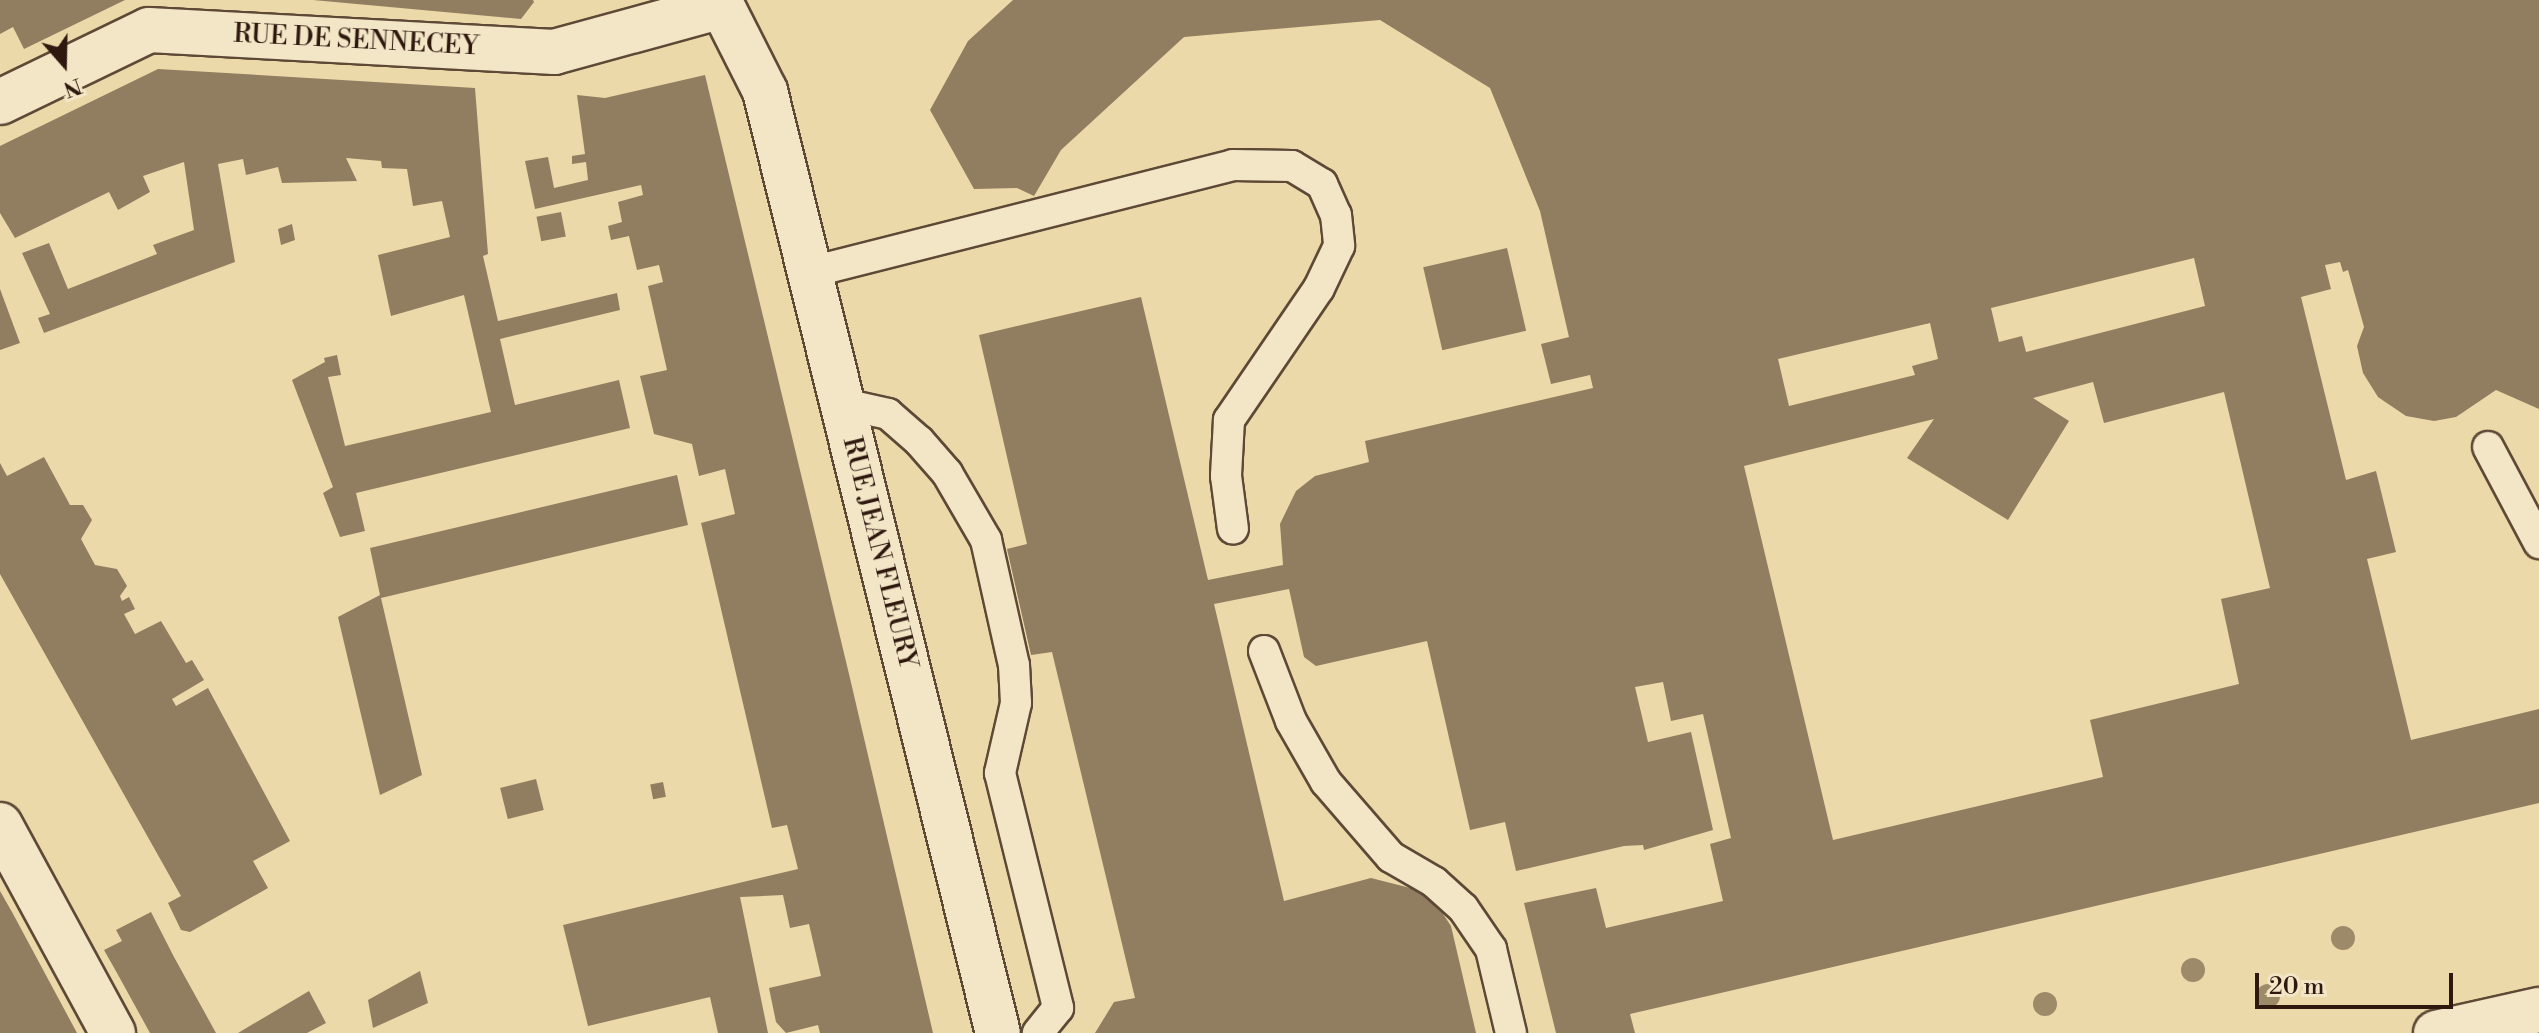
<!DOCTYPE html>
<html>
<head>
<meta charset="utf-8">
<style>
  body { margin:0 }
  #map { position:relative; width:2539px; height:1033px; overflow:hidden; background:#ebd9a9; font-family:"Libre Bodoni",serif }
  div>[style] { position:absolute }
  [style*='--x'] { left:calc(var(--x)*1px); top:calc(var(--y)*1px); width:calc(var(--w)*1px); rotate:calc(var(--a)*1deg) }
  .building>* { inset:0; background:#917d5f; transform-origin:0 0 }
  .roads { filter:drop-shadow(2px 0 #5e4936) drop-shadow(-2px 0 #5e4936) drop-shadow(0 2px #5e4936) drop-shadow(0 -2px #5e4936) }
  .lane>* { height:30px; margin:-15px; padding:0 15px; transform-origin:15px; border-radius:15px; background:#f2e6c7 }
  .street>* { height:44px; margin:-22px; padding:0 22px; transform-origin:22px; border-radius:22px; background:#f2e6c7 }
  .secondary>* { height:44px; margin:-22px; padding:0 22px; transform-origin:22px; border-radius:22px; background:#f2e6c7 }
  .trees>* { width:24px; height:24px; margin:-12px; border-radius:50%; background:#9d8a69 }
  span { translate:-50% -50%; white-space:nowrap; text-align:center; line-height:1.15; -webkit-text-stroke:8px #f2e6c7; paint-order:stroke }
  .street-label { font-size:26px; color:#2f190f }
  .north { position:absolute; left:24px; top:24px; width:80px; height:80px; -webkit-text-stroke:6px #f2e6c7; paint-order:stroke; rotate:160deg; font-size:22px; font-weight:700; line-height:32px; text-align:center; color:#2f190f }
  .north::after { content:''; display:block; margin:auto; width:28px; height:36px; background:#2f190f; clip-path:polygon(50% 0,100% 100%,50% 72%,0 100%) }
  .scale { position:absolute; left:2255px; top:973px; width:198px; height:36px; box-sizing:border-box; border:4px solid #2f190f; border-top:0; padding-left:10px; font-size:24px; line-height:28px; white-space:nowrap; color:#2f190f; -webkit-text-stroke:6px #f2e6c7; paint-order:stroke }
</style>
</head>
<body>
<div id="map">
  <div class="building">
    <i style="clip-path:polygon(0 0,125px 0,24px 49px,13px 27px,0 34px)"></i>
    <i style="clip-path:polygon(313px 0,533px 0,534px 2px,521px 19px)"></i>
    <i style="clip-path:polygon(evenodd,1013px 0,2539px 0,2539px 409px,2496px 390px,2456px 417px,2434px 421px,2406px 416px,2378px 397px,2363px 373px,2357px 346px,2364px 327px,2348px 270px,2343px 272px,2340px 262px,2325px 265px,2331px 289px,2301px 297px,2346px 480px,2376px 471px,2396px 552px,2367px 559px,2411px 740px,2539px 709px,2539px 803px,1630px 1014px,1635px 1033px,1556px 1033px,1524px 903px,1596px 888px,1606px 928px,1723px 901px,1710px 844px,1731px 838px,1703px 714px,1671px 721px,1663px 682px,1635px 687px,1648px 742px,1691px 732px,1713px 830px,1644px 850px,1643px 845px,1624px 846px,1516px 871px,1505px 822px,1470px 830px,1427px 641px,1316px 666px,1304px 657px,1289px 589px,1214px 604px,1284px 901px,1371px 878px,1418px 890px,1437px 905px,1451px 926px,1476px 1033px,1095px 1033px,1114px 1002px,1135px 998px,1052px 652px,1031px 655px,1007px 549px,1027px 544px,979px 335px,1141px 297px,1208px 580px,1283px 565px,1280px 524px,1296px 491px,1315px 476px,1369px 462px,1365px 441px,1593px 388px,1590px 375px,1551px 384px,1541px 344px,1569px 337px,1540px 211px,1490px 88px,1380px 20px,1184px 37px,1061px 150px,1034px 196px,1017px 188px,974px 189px,930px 110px,968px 41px,1013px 0,2194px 258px,2205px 306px,2026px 352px,2022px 336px,1999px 342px,1991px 308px,2194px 258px,1013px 0,1930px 323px,1938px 359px,1912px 366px,1915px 375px,1789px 406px,1778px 359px,1930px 323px,1013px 0,2093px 382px,2104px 423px,2224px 392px,2270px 588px,2221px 599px,2239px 684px,2090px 720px,2103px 777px,1833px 840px,1744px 466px,1934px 419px,1907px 458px,2008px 520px,2069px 421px,2033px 398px,2093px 382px)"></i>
    <i style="clip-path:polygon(158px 69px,475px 88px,488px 254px,483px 256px,498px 321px,617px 293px,620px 310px,500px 339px,515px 405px,619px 380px,630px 428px,356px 493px,365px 531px,340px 537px,323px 493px,333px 487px,292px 380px,325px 362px,324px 358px,337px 355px,341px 375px,328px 377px,345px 446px,491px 412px,464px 295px,391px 316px,378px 255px,450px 237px,442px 201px,413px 206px,407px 169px,382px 168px,381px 161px,346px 158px,357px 181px,282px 183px,278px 167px,246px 175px,243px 159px,218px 164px,235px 262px,44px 333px,38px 318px,50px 314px,22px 253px,49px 243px,68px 289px,157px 254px,153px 245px,194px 230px,184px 162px,143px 176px,150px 192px,118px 210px,109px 192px,15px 238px,0 213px,0 146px)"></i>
    <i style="clip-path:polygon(705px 75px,849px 674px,933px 1033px,820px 1033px,818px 1025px,786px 1033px,776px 1022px,769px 988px,821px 976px,809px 924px,790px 928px,783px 895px,740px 897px,768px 1033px,718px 1033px,710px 997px,588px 1026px,563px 925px,798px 869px,787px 825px,772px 828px,701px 523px,735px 514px,725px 469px,699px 476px,692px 444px,654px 434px,640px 376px,667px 370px,648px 286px,663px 282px,659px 265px,637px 270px,629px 236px,611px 240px,608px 226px,622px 222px,618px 202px,643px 195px,641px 185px,535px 209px,525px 161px,548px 157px,554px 188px,588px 180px,586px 162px,572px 164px,572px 156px,585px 154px,577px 95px,605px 98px)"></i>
    <i style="left:561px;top:212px;width:25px;height:25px;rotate:79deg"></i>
    <i style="clip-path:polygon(292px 224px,295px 240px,281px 245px,278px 229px)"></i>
    <i style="left:1507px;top:248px;width:85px;height:86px;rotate:77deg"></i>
    <i style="clip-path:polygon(0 289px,20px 343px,0 350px)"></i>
    <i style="clip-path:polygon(44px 457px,70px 505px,83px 505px,92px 520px,81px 539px,95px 565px,117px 569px,127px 586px,120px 596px,122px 601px,129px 597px,135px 609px,124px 614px,135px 634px,161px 621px,186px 663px,192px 660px,204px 680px,172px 699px,176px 706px,208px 688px,290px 841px,253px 861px,268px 888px,190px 932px,181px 930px,168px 903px,181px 896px,0 574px,0 463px,7px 476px)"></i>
    <i style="clip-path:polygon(677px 475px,688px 525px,381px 598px,422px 775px,380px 795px,338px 617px,380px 595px,370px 548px)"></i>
    <i style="left:536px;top:779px;width:32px;height:37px;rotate:76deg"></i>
    <i style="left:663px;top:782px;width:15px;height:13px;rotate:79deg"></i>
    <i style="clip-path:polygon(0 891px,12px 912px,77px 1033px,0 1033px)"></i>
    <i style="clip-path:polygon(151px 912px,174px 957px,216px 1033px,150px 1033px,117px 973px,104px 950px,122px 941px,116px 930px)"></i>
    <i style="clip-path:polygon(420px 971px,428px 1003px,373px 1028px,368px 1000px)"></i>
    <i style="clip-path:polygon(309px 991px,326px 1023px,307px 1033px,238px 1033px)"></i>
  </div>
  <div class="roads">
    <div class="lane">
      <i style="--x:811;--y:272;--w:435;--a:-14.2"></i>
      <i style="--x:1233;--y:165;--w:59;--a:1"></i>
      <i style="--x:1292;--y:166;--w:35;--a:31"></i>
      <i style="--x:1322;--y:184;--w:34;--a:66"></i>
      <i style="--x:1336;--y:215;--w:31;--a:84"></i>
      <i style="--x:1339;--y:246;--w:47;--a:115.5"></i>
      <i style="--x:1319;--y:288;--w:160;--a:124.3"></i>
      <i style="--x:1229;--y:420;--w:56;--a:93.1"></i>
      <i style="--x:1226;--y:476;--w:53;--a:82.5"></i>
      <i style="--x:843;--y:404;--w:46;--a:12.5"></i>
      <i style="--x:888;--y:414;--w:41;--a:41.1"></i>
      <i style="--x:919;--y:441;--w:43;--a:48.8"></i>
      <i style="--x:947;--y:473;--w:78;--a:59.8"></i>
      <i style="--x:986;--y:540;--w:128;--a:77.4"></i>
      <i style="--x:1014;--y:665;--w:38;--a:87"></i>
      <i style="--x:1016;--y:703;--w:72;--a:102.9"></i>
      <i style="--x:1000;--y:773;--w:242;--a:76.1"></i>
      <i style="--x:1058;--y:1008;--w:32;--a:129"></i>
      <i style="--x:2488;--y:447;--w:109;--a:62"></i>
      <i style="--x:1264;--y:651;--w:75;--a:68.9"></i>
      <i style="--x:1291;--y:721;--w:70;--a:60.2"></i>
      <i style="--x:1326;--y:782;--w:99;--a:49.1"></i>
      <i style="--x:1391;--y:857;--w:50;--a:30.2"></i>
      <i style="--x:1434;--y:882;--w:39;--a:42"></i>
      <i style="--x:1463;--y:908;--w:50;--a:55.7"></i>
      <i style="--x:1491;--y:949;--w:86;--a:76.6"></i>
    </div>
    <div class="street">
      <i style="--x:719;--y:0;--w:102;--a:63.2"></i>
      <i style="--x:765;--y:91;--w:970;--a:76.11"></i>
      <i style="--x:0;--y:102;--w:165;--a:-25.8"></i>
      <i style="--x:149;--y:30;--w:406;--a:3.1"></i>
      <i style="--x:554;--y:52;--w:174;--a:-15.3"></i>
      <i style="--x:0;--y:825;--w:237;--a:61.5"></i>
    </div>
    <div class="secondary">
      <i style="--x:2436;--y:1033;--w:106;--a:-12.6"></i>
    </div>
  </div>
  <div class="trees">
    <i style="left:2343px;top:938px"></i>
    <i style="left:2193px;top:970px"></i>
    <i style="left:2268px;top:996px"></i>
    <i style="left:2045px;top:1004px"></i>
  </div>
  <div class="street-label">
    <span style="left:356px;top:41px;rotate:3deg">RUE DE SENNECEY</span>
    <span style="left:879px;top:553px;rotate:76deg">RUE JEAN FLEURY</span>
  </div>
  <div class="north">N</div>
  <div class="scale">20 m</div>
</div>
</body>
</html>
